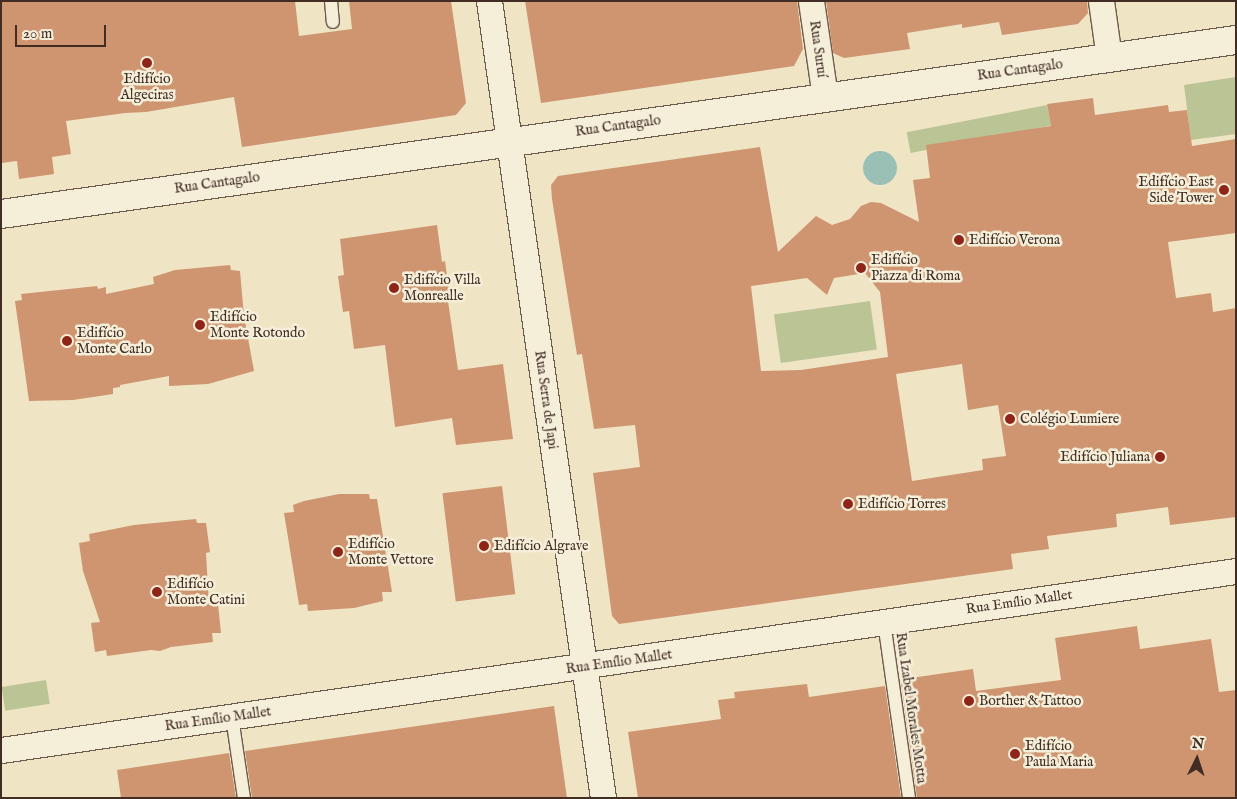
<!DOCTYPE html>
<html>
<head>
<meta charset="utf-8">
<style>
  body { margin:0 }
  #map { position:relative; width:1237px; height:799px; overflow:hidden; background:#efe5c5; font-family:"IM FELL English",serif }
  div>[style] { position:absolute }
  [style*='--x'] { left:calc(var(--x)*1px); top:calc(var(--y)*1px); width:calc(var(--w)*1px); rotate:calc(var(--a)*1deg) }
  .green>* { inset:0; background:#bbc494; transform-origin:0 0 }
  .water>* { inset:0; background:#9abfb4 }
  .round { border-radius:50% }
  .building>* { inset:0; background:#ce9570; transform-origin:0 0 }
  .roads { filter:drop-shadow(1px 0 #6c5b4c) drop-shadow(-1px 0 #6c5b4c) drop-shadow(0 1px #6c5b4c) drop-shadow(0 -1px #6c5b4c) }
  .service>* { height:12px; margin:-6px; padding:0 6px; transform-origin:6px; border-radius:6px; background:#f5eed9 }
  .minor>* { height:25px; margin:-12.5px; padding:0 12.5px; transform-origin:12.5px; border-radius:12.5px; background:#f5eed9 }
  .tertiary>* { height:28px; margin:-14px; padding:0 14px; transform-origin:14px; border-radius:14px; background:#f5eed9 }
  .dots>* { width:14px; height:14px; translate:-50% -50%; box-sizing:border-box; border:2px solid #f5eed9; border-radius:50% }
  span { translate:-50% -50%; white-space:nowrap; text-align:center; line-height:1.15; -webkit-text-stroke:5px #f5eed9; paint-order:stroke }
  .street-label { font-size:14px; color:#412d24 }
  .poi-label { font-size:14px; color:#412d24 }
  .right { translate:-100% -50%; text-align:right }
  .left { translate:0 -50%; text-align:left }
  .frame { position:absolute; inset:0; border:2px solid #412d24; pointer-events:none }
  .north { position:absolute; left:1172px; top:734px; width:50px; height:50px; -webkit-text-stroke:4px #f5eed9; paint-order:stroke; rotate:4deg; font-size:14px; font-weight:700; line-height:20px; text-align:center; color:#412d24 }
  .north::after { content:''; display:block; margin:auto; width:18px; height:22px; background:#412d24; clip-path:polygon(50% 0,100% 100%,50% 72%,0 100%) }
  .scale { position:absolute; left:15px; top:25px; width:91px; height:22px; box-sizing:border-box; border:2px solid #412d24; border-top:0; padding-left:6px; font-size:15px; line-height:18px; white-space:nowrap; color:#412d24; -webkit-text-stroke:4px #f5eed9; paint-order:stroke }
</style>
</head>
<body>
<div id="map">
  <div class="green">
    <i style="clip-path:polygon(1236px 77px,1236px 134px,1191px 140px,1184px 85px)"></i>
    <i style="left:1047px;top:105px;width:21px;height:143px;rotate:79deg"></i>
    <i style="left:870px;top:301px;width:49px;height:97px;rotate:82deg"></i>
    <i style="left:46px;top:680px;width:24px;height:45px;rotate:81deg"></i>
  </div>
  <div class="water">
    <i class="round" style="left:863px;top:151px;width:34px;height:34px"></i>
  </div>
  <div class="building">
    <i style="clip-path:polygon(1px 1px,295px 1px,299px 36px,352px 29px,349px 1px,451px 1px,466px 103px,456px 115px,242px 147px,234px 97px,146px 112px,125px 113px,66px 121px,71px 154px,52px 157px,54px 174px,19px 179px,17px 161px,1px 163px)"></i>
    <i style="clip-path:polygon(525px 1px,797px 1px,803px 49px,794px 66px,541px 103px)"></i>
    <i style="clip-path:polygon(826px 1px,1087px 1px,1088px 13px,1078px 24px,1002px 35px,999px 22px,962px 28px,962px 24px,907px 33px,910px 49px,844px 58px,833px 53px)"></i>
    <i style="clip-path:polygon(evenodd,1093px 98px,1095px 115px,1168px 105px,1169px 112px,1187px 110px,1192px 146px,1236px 139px,1236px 233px,1168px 242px,1176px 298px,1211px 293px,1213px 312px,1236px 308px,1236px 517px,1170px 525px,1168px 507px,1116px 514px,1117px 527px,1047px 536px,1049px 549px,1011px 554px,1013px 569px,619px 624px,612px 616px,593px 473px,640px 467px,635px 425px,594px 429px,582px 354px,577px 355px,552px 199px,551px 185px,558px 176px,760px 147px,778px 252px,816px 216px,832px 225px,850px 219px,861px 206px,871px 202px,881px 203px,919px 222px,913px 180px,930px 178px,926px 145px,1051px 126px,1047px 104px,1093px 98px,865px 273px,880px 292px,888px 357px,801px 370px,761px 371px,751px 286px,807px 278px,827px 295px,834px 278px,865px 273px,1093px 98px,962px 364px,968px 410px,998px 405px,1006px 456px,982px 459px,983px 470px,912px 481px,896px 374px,962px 364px)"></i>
    <i style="clip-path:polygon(437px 225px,442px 262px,445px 261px,450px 300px,448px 301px,458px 370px,503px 364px,513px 439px,456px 445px,452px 418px,395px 427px,385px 345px,354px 349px,349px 311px,343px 312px,338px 276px,344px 275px,340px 239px)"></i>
    <i style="clip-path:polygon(230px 265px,231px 270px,240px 271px,244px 316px,254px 371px,208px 384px,169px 386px,169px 376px,120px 385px,120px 387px,113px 388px,113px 394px,73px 400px,29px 401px,15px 301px,22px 300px,21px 294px,97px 286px,98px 289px,106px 287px,106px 294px,154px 284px,153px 277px,175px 270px)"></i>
    <i style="left:502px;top:486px;width:109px;height:60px;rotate:83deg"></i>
    <i style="clip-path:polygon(339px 494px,369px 494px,370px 499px,377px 499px,392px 592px,382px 592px,383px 601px,354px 608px,308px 611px,307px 604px,299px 605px,284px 513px,294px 512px,293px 505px,304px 501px)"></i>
    <i style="clip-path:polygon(196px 519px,197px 523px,206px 523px,210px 552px,206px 553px,209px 605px,218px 604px,221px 633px,212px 633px,213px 642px,171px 647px,160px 651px,151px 650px,107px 656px,106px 650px,95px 652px,91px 623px,100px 622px,83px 571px,79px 543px,90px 541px,89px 534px,134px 525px)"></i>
    <i style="clip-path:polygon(1137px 626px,1140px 649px,1211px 639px,1219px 692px,1236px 690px,1236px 798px,917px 798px,901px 683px,905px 683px,904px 679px,973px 669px,976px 691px,1061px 680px,1055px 638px)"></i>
    <i style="clip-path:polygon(807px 684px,809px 697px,885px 686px,901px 798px,638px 798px,628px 732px,721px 719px,718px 700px,735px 698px,734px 692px)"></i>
    <i style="clip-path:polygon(554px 706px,567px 798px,252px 798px,245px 751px)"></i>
    <i style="clip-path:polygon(229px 753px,236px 798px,121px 798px,117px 770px)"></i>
  </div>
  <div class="roads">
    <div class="service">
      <i style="--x:331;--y:1;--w:21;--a:85"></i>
      <i style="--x:884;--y:622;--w:178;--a:81.9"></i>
      <i style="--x:232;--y:717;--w:82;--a:81.6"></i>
    </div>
    <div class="minor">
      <i style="--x:489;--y:1;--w:805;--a:81.86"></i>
      <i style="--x:811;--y:1;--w:97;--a:81.7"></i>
      <i style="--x:1101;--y:1;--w:58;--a:82"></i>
      <i style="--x:1;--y:750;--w:1248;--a:-8.25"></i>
    </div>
    <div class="tertiary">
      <i style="--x:1;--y:214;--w:1247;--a:-8.02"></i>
    </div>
  </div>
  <div class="dots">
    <i style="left:147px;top:63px;background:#8f2418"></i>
    <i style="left:1224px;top:190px;background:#8f2418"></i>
    <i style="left:959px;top:240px;background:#8f2418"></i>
    <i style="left:861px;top:268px;background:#8f2418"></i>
    <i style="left:394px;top:288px;background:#8f2418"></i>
    <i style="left:200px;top:325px;background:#8f2418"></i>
    <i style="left:67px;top:341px;background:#8f2418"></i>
    <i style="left:1010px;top:419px;background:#8f2418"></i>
    <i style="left:1160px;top:457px;background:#8f2418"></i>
    <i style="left:848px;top:504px;background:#8f2418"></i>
    <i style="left:484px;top:546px;background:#8f2418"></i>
    <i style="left:338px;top:552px;background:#8f2418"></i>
    <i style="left:157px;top:592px;background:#8f2418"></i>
    <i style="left:969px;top:701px;background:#8f2418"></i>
    <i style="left:1015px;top:754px;background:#8f2418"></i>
  </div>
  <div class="street-label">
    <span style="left:818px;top:49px;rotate:82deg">Rua Suruí</span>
    <span style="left:1020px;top:70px;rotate:-8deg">Rua Cantagalo</span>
    <span style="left:618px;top:126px;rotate:-8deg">Rua Cantagalo</span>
    <span style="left:217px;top:183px;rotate:-8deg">Rua Cantagalo</span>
    <span style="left:546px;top:400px;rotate:82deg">Rua Serra de Japi</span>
    <span style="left:1019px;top:602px;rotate:-8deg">Rua Emílio Mallet</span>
    <span style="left:619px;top:662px;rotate:-8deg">Rua Emílio Mallet</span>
    <span style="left:911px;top:708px;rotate:82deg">Rua Izabel Morales Motta</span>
    <span style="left:218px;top:719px;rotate:-8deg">Rua Emílio Mallet</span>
  </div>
  <div class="poi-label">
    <span style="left:147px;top:87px">Edifício<br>Algeciras</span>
    <span class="right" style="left:1214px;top:190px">Edifício East<br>Side Tower</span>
    <span class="left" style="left:969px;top:240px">Edifício Verona</span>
    <span class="left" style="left:871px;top:268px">Edifício<br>Piazza di Roma</span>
    <span class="left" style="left:404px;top:288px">Edifício Villa<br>Monrealle</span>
    <span class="left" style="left:210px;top:325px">Edifício<br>Monte Rotondo</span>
    <span class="left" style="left:77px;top:341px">Edifício<br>Monte Carlo</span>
    <span class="left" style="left:1020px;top:419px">Colégio Lumiere</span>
    <span class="right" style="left:1150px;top:457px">Edifício Juliana</span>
    <span class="left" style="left:858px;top:504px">Edifício Torres</span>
    <span class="left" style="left:348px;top:552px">Edifício<br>Monte Vettore</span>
    <span class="left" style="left:494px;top:546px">Edifício Algrave</span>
    <span class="left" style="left:167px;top:592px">Edifício<br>Monte Catini</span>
    <span class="left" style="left:979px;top:701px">Borther &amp; Tattoo</span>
    <span class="left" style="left:1025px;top:754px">Edifício<br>Paula Maria</span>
  </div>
  <div class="frame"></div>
  <div class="north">N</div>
  <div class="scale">20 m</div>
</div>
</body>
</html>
